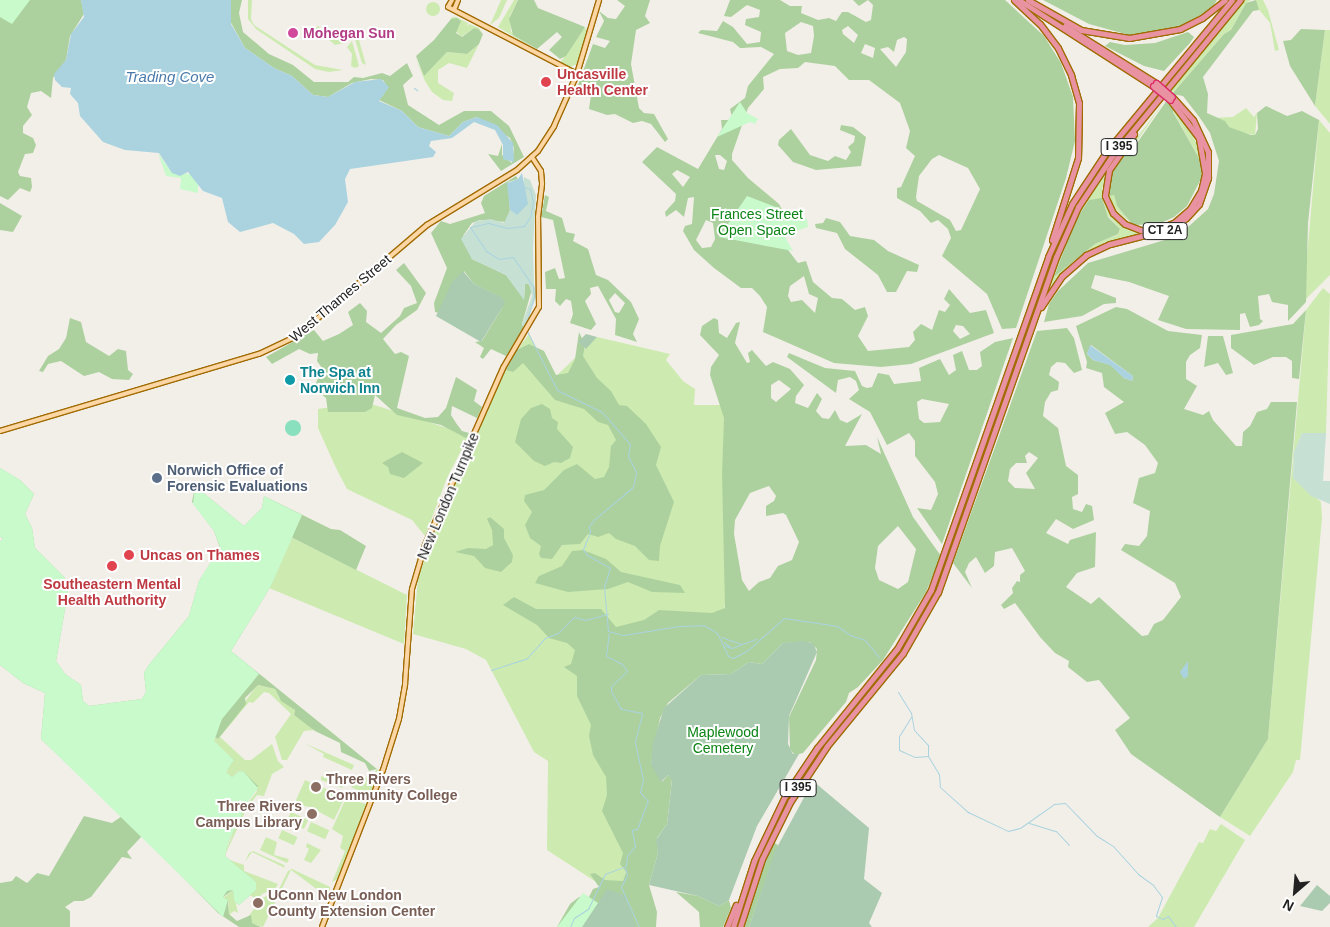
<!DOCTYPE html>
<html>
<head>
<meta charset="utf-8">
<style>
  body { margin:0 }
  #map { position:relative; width:1330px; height:927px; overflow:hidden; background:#f2efe9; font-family:Helvetica,sans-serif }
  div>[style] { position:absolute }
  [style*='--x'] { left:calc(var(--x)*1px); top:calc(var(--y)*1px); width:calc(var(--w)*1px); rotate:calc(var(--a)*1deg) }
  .grass>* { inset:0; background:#cdebb0; transform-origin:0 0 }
  .round { border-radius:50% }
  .forest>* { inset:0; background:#add19e }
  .wetland>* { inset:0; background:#c6e0d4 }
  .cemetery>* { inset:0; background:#aacbaf }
  .park>* { inset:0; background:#c8facc }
  .pitch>* { inset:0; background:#88e0be }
  .water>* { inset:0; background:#aad3df }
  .stream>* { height:1px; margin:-0.5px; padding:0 0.5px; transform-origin:0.5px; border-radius:0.5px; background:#aad3df }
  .roads { filter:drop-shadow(1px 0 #a06b00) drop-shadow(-1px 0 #a06b00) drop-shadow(0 1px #a06b00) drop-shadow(0 -1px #a06b00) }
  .major>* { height:4px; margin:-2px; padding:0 2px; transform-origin:2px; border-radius:2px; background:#fcd6a4 }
  .highway>* { height:5px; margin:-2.5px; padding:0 2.5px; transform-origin:2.5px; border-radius:2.5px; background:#e892a2 }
  .bridges { filter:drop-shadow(1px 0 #dc2a67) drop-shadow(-1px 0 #dc2a67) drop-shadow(0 1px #dc2a67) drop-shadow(0 -1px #dc2a67) }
  .highway-bridge>* { height:5px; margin:-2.5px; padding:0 2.5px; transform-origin:2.5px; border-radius:2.5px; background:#e892a2 }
  .dots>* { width:14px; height:14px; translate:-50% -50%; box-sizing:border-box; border:2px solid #fff; border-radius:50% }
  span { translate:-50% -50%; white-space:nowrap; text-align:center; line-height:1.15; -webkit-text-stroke:4px #fff; paint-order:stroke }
  .shield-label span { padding:1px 4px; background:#fff; border:1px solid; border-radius:4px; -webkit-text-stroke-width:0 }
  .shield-label { font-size:12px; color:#222; font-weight:700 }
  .hotel-label { font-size:14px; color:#b23c85; font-weight:700 }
  .left { translate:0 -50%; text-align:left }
  .health-label { font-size:14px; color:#be3a42; font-weight:700 }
  .park-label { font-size:14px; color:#0c8416 }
  .street-label { font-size:14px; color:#222 }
  .culture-label { font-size:14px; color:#0d838f; font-weight:700 }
  .service-label { font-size:14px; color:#4e5e75; font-weight:700 }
  .education-label { font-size:14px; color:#785e54; font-weight:700 }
  .right { translate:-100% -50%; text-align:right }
  .water-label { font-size:15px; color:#4a7aab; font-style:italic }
  .north { position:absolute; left:1270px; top:867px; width:50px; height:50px; -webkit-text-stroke:4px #fff; paint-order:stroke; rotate:207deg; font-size:14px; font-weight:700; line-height:20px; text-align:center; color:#222 }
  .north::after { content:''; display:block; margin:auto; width:18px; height:22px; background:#222; clip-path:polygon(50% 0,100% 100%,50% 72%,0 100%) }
</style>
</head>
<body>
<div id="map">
  <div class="grass">
    <i style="clip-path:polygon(248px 0,252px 0,251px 19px,254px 25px,315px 65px,343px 70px,329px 72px,315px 69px,256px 29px,248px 19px)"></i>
    <i style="clip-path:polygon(501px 0,507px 0,499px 18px,490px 25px)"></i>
    <i style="clip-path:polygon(514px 0,518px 0,510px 16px,511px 32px,535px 49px,498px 27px)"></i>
    <i style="clip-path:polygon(1244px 0,1251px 0,1246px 3px,1231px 30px,1224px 34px,1172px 94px,1170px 92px)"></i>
    <i style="clip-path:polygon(1256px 0,1263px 0,1268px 10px,1279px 50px,1275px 51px,1270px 23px,1256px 6px)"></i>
    <i class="round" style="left:426px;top:2px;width:14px;height:14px"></i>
    <i style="clip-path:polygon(452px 17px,456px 17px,468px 23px,467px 27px,469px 24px,479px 28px,482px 33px,474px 28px,461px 37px,455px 30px,460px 21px,451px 19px)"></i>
    <i style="clip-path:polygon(318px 26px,335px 40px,344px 38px,344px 43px,335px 45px,315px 28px)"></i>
    <i style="clip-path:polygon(584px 28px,588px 29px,577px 64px,570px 67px,560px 63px)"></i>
    <i style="clip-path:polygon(358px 29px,357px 33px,366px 65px,362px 63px,355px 39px,347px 32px)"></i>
    <i style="clip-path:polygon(1325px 30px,1330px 30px,1330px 124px,1315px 106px)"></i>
    <i style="clip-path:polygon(352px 41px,359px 66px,355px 68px,351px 66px,352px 54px,347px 47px)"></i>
    <i style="clip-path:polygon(479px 44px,467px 68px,449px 63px,438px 70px,438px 83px,454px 93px,452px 101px,443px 100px,432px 92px,425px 81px,415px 57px,424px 75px,447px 52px,467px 54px)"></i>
    <i style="clip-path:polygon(1166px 99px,1115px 173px,1110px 195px,1114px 195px,1117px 206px,1133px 225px,1113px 207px,1108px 195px,1109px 175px)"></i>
    <i style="clip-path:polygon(1174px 108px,1188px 125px,1201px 153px,1202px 177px,1200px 160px,1173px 111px)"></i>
    <i style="clip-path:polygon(1246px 108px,1254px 117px,1257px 113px,1255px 135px,1243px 133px,1228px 127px,1223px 120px,1212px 118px,1233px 117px)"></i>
    <i style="clip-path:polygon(1319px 120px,1330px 133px,1330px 275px,1303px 302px)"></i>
    <i style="clip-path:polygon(evenodd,1110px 163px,1102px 189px,1107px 207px,1122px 225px,1145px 234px,1105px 242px,1077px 259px,1051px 286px,1055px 268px,1074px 220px,1110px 163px,1102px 199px,1108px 216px,1120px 229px,1118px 234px,1095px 244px,1054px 277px,1075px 221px,1089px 200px,1102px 199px)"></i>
    <i style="clip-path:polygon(1323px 288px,1330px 294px,1326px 433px,1302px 433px,1294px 453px,1293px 477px,1321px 502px,1322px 518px,1300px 760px,1296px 760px,1293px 772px,1250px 836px,1220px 817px,1268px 739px,1306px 310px)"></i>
    <i style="clip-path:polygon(529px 334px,552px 380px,597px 337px,670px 354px,666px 360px,683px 381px,695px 389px,694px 405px,724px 405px,726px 599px,721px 627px,636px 712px,622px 867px,626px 872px,623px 881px,607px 889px,547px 850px,548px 761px,534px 752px,486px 660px,466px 649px,413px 634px,418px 578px,446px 502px,505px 367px)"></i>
    <i style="clip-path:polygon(365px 402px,469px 435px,447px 478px,425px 536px,412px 520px,347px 489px,336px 468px,318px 428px,318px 409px)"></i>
    <i style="clip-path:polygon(291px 537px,407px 595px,404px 644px,269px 588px)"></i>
    <i style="clip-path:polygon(257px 685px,275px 689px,279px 698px,295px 710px,294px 715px,315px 730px,304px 731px,287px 760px,282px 760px,275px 737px,291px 714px,269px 693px,264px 692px,253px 703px,249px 702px,220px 737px,245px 760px,251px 760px,272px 744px,278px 761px,284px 767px,272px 774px,264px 796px,257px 795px,247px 808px,225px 855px,227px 859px,244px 865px,244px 871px,278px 884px,275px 889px,262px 894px,253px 906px,251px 902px,254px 898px,250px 895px,256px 882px,226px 860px,224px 856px,241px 812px,257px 791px,244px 772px,239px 771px,232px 777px,226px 772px,229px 770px,173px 788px,215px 737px,218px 739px)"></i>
    <i style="clip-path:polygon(304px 743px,354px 765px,352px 770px,323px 757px,324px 754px)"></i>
    <i style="clip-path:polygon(377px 769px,380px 771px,369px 796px,351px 787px,353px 783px,362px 786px,369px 772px,373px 774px)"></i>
    <i style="clip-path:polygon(321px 776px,342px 785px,343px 788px,321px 780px)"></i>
    <i style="clip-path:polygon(305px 780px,345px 797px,334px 820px,310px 807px,298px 805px,296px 800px)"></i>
    <i style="clip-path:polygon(346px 798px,366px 804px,338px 879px,332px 882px,345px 851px,340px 848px,343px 836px,332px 829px)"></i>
    <i style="left:291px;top:812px;width:19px;height:10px;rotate:25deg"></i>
    <i style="left:311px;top:822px;width:20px;height:10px;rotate:24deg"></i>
    <i style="clip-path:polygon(1221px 824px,1245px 840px,1194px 927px,1148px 927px,1158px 918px,1199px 842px,1203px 843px,1210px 829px,1216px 831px)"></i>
    <i style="left:282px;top:830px;width:17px;height:9px;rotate:24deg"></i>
    <i style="clip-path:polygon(266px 837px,277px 842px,274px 855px,289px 859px,287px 863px,260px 850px)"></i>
    <i style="clip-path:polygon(307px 843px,321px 850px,311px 863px,304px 860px,309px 849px,306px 847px)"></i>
    <i style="clip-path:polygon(253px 851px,284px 865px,285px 868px,252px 852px,245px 862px,249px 853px)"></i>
    <i style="clip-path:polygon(292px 869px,330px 887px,330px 899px,291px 870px,263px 927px,251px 923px,248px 917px,262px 898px,278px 891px,288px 871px)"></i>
    <i style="clip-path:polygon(233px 890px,238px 913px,234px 911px,229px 915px,229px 903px,223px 898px)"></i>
  </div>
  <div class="forest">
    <i style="clip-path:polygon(0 0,81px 0,84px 14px,70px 36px,66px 60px,53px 78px,51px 98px,41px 91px,31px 93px,27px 107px,32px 115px,23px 126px,23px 133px,33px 138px,36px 145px,33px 153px,25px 154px,18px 172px,20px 176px,31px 178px,32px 187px,30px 192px,20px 188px,8px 200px,0 196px)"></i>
    <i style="clip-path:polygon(231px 0,242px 0,239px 13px,243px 32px,269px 54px,293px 65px,314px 82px,348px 82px,354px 77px,363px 78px,382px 73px,390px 76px,407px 63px,413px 76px,403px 85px,408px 105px,439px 125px,464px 111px,491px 111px,509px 126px,524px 157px,501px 171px,488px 154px,498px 156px,502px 144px,502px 155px,512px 163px,514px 148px,510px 138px,477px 117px,463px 122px,449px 136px,418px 127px,402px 111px,379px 100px,388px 88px,383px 80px,371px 79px,352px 83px,328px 97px,313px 95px,292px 76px,274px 68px,245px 48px,230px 21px)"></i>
    <i style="clip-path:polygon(518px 0,534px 0,538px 8px,585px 27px,566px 56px,560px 59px,549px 50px,562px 37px,557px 32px,537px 49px,513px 35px,509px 19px)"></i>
    <i style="clip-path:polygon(617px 0,650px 0,645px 16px,650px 23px,636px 30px,631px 64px,639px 108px,644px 113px,654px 114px,668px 139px,665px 142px,651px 124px,642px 121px,633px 123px,615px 114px,607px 115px,589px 109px,591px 95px,578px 85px,593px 44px,605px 48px,610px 41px,596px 37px,604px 21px,599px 11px,608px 18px,616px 19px,625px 6px)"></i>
    <i style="clip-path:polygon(evenodd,730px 0,780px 0,790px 6px,802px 6px,801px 13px,818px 20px,829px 18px,836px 21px,842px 12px,848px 12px,866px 22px,871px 20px,873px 5px,868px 0,859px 6px,853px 0,1005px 0,1044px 36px,1061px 63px,1073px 97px,1075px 141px,1066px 178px,1016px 328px,1002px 329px,987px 294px,942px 256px,951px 238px,948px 229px,938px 220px,931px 223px,920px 211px,897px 198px,897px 188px,901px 187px,915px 156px,906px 148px,910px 131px,900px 103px,869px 80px,849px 80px,835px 66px,805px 62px,798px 68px,780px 69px,763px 77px,764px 89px,748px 108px,732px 154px,732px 160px,748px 178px,779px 204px,794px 232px,783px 237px,785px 246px,798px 263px,806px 261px,813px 282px,832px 298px,842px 299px,855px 310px,865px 307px,868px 316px,858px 336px,868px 351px,909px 347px,915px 340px,913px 332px,921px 324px,932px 330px,939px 310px,945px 312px,950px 305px,944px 299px,949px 289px,970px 313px,986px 310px,994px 333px,911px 364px,881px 367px,834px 363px,763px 332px,767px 307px,760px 296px,752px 288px,741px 288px,714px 268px,694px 250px,683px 231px,685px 226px,692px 224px,694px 197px,688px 198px,684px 217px,676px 210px,666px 217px,665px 212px,675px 201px,676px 194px,642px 162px,657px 147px,698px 169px,722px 129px,721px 120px,729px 120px,732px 117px,730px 109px,745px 98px,748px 86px,774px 54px,761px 47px,740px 48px,733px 42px,698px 33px,701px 30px,717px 31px,723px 21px,733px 27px,747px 44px,760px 42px,761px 32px,745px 25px,746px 19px,759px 17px,760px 10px,747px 5px,731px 17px,724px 16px,730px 0,801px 22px,813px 26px,814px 36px,811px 53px,798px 55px,787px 51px,785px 33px,801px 22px,730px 0,848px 26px,858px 35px,854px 43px,843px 34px,842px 30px,848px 26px,730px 0,904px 37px,907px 39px,906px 52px,896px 67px,880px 49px,888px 47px,894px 52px,897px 40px,904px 37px,730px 0,865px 44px,875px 48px,873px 58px,861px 53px,865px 44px,730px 0,715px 155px,720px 155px,727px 161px,724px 170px,719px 169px,715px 155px,730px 0,939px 155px,968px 168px,980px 189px,961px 230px,956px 231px,950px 220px,917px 201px,916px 197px,919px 176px,932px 159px,939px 155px,730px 0,677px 170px,690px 177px,683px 187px,672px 174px,677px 170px,730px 0,706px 220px,713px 223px,715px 239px,711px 247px,702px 248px,696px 240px,706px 220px,730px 0,804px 276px,809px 294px,818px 298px,815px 313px,802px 300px,791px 302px,788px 296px,790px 286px,804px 276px,730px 0,956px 325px,963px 326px,970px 334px,960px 339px,953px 331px,956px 325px)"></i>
    <i style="clip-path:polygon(1043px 0,1217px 0,1211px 9px,1179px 27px,1129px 35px,1089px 24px)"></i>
    <i style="clip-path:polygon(1256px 0,1259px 10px,1253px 11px,1203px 77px,1208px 94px,1207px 113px,1225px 121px,1229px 127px,1251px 135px,1255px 135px,1258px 129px,1257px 113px,1266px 106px,1287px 116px,1302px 111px,1319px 120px,1308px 223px,1306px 302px,1288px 321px,1288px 305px,1272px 302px,1269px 294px,1258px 296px,1260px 319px,1263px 321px,1259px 325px,1250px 327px,1245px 313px,1240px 314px,1240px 330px,1186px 329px,1158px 320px,1169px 296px,1129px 282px,1095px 275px,1091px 288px,1116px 298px,1116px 303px,1104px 304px,1082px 316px,1044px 322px,1049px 304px,1058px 291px,1088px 263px,1178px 236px,1208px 209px,1214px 194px,1219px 161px,1210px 133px,1200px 118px,1183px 96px,1172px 94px,1224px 34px,1231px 30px,1246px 3px)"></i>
    <i style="clip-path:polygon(457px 18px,461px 21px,456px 33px,462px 37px,474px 28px,478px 29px,483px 34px,479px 44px,467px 54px,447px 52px,424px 76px,416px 56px,434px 40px,451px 19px)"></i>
    <i style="clip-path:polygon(1301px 29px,1325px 30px,1315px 106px,1290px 66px,1283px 41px,1291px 40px)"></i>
    <i style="clip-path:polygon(1188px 32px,1194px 37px,1190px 43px,1164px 71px,1144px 66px,1105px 46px,1110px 42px,1125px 45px,1155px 43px)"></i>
    <i style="clip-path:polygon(1167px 100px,1174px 108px,1173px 112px,1200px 160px,1202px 177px,1187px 206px,1174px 217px,1159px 224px,1133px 225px,1117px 206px,1114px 195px,1110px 196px,1110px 175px,1125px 155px,1128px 156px)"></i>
    <i style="clip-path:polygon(841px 125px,853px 127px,866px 137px,861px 166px,816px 170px,793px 162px,778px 145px,779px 140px,791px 129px,810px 155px,828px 161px,835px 156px,846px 160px,851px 152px,848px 147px,854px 142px,855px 136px,840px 130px)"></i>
    <i style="clip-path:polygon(516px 176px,518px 179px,508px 182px,510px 212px,506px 222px,480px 220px,472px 223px,463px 236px,472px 259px,506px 275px,524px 299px,525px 284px,527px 282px,532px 289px,522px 324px,524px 329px,506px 356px,491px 349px,483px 359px,480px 357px,484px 348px,475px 342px,482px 341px,502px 308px,502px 298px,474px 284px,464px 271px,439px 313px,435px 312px,434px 303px,447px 268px,431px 233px,441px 221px,450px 224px,485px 213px,481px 203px,484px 196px)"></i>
    <i style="clip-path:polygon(evenodd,545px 195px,549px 197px,546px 211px,562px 218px,566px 232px,575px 234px,573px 241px,588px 249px,596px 275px,608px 280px,631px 302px,639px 319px,633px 334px,637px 342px,615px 335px,616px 319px,598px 286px,590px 288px,591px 294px,585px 301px,596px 324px,591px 330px,570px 323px,573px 314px,571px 301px,566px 299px,560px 306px,555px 301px,556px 289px,546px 289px,545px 272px,555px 268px,559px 279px,565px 278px,553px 220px,541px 217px,545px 195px,615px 293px,625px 303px,619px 313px,615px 312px,609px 300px,615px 293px)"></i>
    <i style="clip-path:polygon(1102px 198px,1108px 217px,1120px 229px,1118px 234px,1095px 244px,1054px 277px,1075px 221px,1089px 200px)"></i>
    <i style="clip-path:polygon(0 203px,22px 216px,13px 232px,0 230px)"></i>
    <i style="clip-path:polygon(826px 218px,840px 222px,850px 236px,874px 240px,888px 251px,919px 265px,917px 272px,907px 271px,896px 292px,887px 292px,878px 275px,845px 249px,837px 233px,816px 228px,815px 224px,823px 223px)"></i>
    <i style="clip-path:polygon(404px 263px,426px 293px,417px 310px,396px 325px,383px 339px,395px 354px,401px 352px,409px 356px,397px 408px,425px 418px,438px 417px,446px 408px,456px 377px,477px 390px,474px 401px,482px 407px,477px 418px,452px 406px,451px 415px,456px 423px,462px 431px,469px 433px,466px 438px,441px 425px,397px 415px,375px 395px,372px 408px,365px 412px,328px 412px,326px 398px,314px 388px,322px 368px,317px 361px,318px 353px,310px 354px,299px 349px,272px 364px,266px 357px,314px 330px,323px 341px,339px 334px,353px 325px,348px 312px,360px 303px,367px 311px,366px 322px,381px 333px,400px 316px,404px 308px,417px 303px,411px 286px,396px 270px)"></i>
    <i style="clip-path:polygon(evenodd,1116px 307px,1127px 309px,1168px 331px,1202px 335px,1200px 348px,1190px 355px,1186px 362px,1186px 379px,1197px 386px,1184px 409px,1203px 415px,1209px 411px,1213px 420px,1236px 446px,1242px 446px,1243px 432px,1250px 426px,1257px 412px,1267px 409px,1271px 402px,1297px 402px,1268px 739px,1220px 817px,1131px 754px,1115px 730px,1130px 718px,1099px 680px,1087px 682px,1068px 667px,1069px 661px,1055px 653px,1040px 637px,1015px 603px,1004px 609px,1001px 605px,1013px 593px,1012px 588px,1017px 581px,1020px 582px,1020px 575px,1025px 571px,1012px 548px,995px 552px,994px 566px,985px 573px,976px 557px,969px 563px,965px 572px,972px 588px,953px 563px,1037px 331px,1067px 328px,1074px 338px,1082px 370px,1074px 373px,1065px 363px,1057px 362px,1051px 367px,1049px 375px,1059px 382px,1058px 390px,1051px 392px,1045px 402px,1043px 416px,1058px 428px,1066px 466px,1078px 475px,1078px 494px,1072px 497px,1073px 509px,1082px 512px,1086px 504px,1092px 506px,1094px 520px,1073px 529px,1056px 519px,1046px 533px,1068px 544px,1070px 540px,1096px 532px,1095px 567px,1077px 573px,1066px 587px,1091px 604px,1099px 597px,1142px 636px,1148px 635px,1154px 624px,1163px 620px,1181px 597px,1175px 583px,1121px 550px,1125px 544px,1139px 546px,1147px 536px,1150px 511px,1133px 503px,1139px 478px,1155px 473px,1158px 463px,1145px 445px,1127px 432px,1115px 434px,1105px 413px,1124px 402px,1104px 387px,1102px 373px,1086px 368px,1087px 362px,1076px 326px,1116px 307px,1091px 345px,1133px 376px,1132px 381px,1124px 378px,1111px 365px,1093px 360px,1087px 354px,1091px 345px,1116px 307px,1029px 452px,1038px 458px,1026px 473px,1035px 489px,1015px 488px,1008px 481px,1010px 469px,1016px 463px,1027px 463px,1025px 456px,1029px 452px)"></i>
    <i style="clip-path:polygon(1306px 310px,1299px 379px,1292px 378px,1292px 361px,1286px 357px,1273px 357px,1254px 365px,1231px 348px,1231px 335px,1293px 324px)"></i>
    <i style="clip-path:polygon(70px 318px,81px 322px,86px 342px,109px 356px,118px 349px,126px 351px,128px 370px,133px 374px,129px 380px,112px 379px,99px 372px,84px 376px,61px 361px,48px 364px,43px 372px,39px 371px,48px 356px,59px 349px,66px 338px)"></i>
    <i style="clip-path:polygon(evenodd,714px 318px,718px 320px,719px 333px,727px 338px,736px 323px,740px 322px,735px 343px,747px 363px,750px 362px,748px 353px,752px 350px,766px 366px,773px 362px,790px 369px,804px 385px,796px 396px,795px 403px,808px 408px,817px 393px,822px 399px,816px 411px,822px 418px,829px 419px,835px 410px,840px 420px,847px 423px,862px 414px,845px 446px,866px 445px,881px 454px,877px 437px,913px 517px,941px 556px,926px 592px,883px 660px,858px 687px,849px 693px,846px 702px,803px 753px,795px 755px,790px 749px,789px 717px,816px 660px,817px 649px,810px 642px,783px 643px,762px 664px,749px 662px,731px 674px,701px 675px,668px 703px,660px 718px,651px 764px,662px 782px,668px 775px,672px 779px,667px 824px,657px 838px,658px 853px,649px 885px,657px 912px,656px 927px,557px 927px,570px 904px,579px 897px,589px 897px,593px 889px,599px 887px,590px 874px,595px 873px,605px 880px,623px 881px,626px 872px,620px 864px,623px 853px,602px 811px,607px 795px,606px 777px,593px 755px,589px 736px,591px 725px,577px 696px,577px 676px,564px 667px,571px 664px,575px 650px,567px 643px,549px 638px,537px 625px,503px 605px,514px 597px,536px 609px,601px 609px,616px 627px,644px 620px,659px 610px,712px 613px,725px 608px,722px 474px,724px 418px,710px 375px,711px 367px,719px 355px,700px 335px,702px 326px,714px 318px,779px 380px,791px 389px,776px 402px,771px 398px,771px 385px,779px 380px,714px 318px,769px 486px,776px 496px,774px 501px,766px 506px,766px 516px,783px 513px,786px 515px,799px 542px,792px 560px,778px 566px,770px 578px,759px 582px,749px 591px,742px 580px,734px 534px,735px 520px,750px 493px,769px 486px,714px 318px,898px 526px,916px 549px,908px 582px,898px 589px,879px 580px,875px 568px,878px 546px,898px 526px)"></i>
    <i style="clip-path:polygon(579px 332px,585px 345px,583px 356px,597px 378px,611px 391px,619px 405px,627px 406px,646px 424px,661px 447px,656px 465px,674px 502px,660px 546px,659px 561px,649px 560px,635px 546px,616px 539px,609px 533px,598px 537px,588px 534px,580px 544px,562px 545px,552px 559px,541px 558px,539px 554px,541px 546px,530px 538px,525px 525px,532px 512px,524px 501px,525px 495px,544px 490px,564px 470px,577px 464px,595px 479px,604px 477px,609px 467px,611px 446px,616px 440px,608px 425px,598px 422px,584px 409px,555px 400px,523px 363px,513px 372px,506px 370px,517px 350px,529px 344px,544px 351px,556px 375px,568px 373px,575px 359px)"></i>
    <i style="clip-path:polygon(1208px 336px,1223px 336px,1233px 373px,1226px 375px,1218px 363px,1204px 367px)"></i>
    <i style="clip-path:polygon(evenodd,1013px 338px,942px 544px,917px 508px,931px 510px,938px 494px,935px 482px,915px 456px,915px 441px,909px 433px,887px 445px,870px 412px,849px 399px,859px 390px,856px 381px,850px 377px,838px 380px,836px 393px,787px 357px,789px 353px,825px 368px,855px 371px,862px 386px,867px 388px,872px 387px,878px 373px,889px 375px,894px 384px,921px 381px,919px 368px,940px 359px,949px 375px,956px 370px,953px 355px,962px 351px,969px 370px,977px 370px,982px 366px,980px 352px,995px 342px,1013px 338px,922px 399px,949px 404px,940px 422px,924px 423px,919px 419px,917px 402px,922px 399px)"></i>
    <i style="clip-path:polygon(542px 404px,550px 409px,552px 418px,558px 422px,557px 429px,573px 447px,570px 458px,561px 463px,554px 462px,545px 466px,534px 461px,515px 442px,521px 419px,531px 408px)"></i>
    <i style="clip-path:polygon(402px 452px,423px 463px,404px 478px,390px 474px,388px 467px,382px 463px)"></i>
    <i style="clip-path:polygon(0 468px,20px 480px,34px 494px,25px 514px,32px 528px,35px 548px,65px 578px,68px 592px,56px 661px,65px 674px,81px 685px,83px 701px,89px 706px,142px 699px,146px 692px,144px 673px,148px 666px,189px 616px,199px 581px,220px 548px,214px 531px,192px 502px,195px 486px,244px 526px,262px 508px,264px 496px,331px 529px,340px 530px,366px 546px,356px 570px,291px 537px,271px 586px,231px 651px,377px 769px,369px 771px,365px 763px,341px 752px,340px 743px,315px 731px,294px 715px,295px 710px,281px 701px,275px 689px,258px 685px,245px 698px,246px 704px,218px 739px,215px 737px,207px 746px,222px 788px,230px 756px,234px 760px,226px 772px,232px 777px,240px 771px,244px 772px,258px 786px,241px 811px,242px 815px,229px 840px,225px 856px,256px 882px,256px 890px,239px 905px,234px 901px,233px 890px,223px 897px,228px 900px,229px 914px,237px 921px,251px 915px,252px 923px,261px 927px,239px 927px,218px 913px,142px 836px,127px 852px,132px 859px,122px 857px,91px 897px,83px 901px,74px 901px,65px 907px,70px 911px,70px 927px,0 927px,0 883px,12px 881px,16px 876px,27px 883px,37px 873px,49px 876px,84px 816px,112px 823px,122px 816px,41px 739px,45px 693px,23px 683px,0 665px,0 542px,3px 538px,0 537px)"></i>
    <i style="clip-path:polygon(490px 517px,504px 529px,504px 538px,513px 555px,512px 562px,501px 572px,485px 568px,474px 556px,455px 552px,468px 548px,486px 549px,493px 545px,492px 530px,487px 519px)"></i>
    <i style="clip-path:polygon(583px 550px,606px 559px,621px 572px,680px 585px,685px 593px,652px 592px,628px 582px,608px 589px,568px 592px,535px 583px,539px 576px,562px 566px,572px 551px)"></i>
    <i style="clip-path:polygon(773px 842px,778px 845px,749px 927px,744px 927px,753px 893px)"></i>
    <i style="clip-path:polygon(676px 892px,698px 896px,719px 906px,729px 900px,731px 908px,723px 927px,700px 927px,699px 912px)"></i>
  </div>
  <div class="wetland">
    <i style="clip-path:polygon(524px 177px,530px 180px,536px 195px,533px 249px,534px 284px,537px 294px,524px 329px,522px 324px,532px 296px,529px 284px,525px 284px,524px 300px,506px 275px,472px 259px,461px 239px,476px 221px,491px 219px,504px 223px,510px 210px,516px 214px,524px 188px)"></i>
    <i style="clip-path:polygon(1302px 433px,1326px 433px,1323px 481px,1330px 481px,1330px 504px,1311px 496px,1293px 478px,1294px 452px)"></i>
  </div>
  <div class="cemetery">
    <i style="clip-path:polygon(463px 271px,474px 284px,501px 297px,505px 303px,481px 342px,436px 316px,452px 282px)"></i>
    <i style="clip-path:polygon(586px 334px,597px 337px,586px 349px,578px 342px)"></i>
    <i style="clip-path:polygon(803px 641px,813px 643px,817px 652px,789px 716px,788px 744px,793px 754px,799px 754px,757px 826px,729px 900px,719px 906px,698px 896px,649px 885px,658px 853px,656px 840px,667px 824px,672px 780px,668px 775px,661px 782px,651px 765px,653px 743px,664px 708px,701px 675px,731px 674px,749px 662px,762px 664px,783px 643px)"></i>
    <i style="clip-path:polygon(813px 781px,869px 828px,864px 879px,882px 893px,869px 923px,872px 927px,749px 927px,775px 851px)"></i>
    <i style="clip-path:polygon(1317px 885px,1330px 896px,1330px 903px,1322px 911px,1300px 906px)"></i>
    <i style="clip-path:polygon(607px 889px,626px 896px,636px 927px,582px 927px)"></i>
  </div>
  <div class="park">
    <i style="clip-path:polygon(0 0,30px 0,12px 24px,0 17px)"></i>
    <i style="clip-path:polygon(740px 102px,747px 113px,758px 119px,755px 124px,750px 122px,717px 137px)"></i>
    <i style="clip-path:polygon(158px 153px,172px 173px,190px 174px,198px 184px,198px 193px,180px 189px,181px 178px,166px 176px)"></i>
    <i style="clip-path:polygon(747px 196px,807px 219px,808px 227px,784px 235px,793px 251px,719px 237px)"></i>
    <i style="clip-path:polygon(0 468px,20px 480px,34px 494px,25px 514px,32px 528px,35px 548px,65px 578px,68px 592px,56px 661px,65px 674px,81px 685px,83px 701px,89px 706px,142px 699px,146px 692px,144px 673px,148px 666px,189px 616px,199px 581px,220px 547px,214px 531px,193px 504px,195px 486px,244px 526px,262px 508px,264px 496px,302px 515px,271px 586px,231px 651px,259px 674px,222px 719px,214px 741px,234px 760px,226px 772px,232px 777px,240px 771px,244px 772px,258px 788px,241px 811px,242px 815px,229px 840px,225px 856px,256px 882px,256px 890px,239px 905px,234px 901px,233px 890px,227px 891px,223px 897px,228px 900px,223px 917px,41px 739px,45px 693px,23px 683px,0 665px,0 542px,3px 538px,0 537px)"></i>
    <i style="clip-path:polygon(583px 893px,598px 903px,582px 927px,557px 927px)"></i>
  </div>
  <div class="pitch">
    <i class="round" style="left:285px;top:420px;width:16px;height:16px"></i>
  </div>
  <div class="water">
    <i style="clip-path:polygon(81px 0,231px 0,231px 24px,245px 48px,274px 68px,292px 76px,313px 95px,328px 97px,355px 82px,381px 79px,389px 87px,379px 101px,402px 111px,418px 127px,449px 136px,463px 122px,477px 117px,497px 125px,513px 143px,514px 162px,503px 159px,503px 145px,495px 130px,474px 122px,452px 138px,431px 141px,429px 146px,436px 152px,433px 157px,350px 169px,345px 179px,348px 202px,335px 225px,319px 242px,304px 244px,294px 234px,273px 223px,240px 232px,228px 222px,222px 198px,203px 191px,188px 172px,180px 176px,172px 173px,159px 153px,125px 150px,103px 142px,80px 116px,78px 103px,70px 94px,71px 88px,62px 87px,55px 80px,54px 74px,66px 60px,71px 34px,84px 17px)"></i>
    <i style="clip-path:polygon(522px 173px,528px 204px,517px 215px,510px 210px,507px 183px,518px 179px)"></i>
    <i style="clip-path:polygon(1090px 345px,1133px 376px,1132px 381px,1124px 378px,1110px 365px,1093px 360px,1087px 354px)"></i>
    <i style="clip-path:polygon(1188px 661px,1188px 676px,1184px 679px,1180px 672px)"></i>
  </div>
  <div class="stream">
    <i style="--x:414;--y:88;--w:4;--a:34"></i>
    <i style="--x:524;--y:187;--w:6;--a:18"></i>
    <i style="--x:530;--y:189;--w:13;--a:77"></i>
    <i style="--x:533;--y:202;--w:15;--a:101"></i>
    <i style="--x:530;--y:217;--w:11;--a:124"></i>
    <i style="--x:524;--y:226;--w:17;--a:173"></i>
    <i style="--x:507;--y:228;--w:20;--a:-165"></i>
    <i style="--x:488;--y:223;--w:18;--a:167"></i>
    <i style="--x:470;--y:227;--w:29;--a:56"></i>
    <i style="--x:486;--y:251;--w:15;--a:32"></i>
    <i style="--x:499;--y:259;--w:14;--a:-8"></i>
    <i style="--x:513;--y:257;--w:36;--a:56"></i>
    <i style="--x:533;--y:287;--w:10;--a:84"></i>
    <i style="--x:534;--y:297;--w:31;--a:107"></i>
    <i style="--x:527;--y:331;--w:66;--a:63"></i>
    <i style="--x:557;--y:390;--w:50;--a:26.1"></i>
    <i style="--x:602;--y:412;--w:43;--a:48.8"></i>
    <i style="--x:630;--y:444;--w:12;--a:99"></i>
    <i style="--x:628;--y:456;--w:18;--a:63"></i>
    <i style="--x:636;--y:472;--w:15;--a:101"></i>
    <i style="--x:633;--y:487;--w:50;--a:139.9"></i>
    <i style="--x:595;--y:519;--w:9;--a:131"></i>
    <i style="--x:589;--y:526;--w:6;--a:81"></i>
    <i style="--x:590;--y:532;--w:18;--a:112"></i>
    <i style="--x:583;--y:549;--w:7;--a:56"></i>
    <i style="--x:587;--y:555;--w:26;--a:29"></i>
    <i style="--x:610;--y:568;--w:20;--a:108"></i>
    <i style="--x:604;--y:587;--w:44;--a:84.8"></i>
    <i style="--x:608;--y:631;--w:16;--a:15"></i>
    <i style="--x:623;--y:635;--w:57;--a:-9.1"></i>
    <i style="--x:679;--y:626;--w:25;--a:-2"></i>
    <i style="--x:704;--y:625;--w:15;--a:32"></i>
    <i style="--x:717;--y:633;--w:25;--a:64"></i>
    <i style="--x:728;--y:656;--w:5;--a:22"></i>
    <i style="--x:733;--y:658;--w:17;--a:-28"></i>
    <i style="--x:748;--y:650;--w:48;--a:-41.6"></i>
    <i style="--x:784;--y:618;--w:54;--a:8.6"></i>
    <i style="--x:837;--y:626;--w:16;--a:35"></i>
    <i style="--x:850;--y:635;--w:16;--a:18"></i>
    <i style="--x:865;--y:640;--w:22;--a:51"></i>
    <i style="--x:721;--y:637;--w:21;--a:19"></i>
    <i style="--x:724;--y:642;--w:8;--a:40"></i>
    <i style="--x:725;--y:646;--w:7;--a:16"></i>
    <i style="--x:732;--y:648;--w:26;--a:-21"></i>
    <i style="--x:491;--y:670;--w:38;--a:-18"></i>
    <i style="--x:527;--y:658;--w:27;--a:-48"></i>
    <i style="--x:545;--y:638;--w:14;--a:-21"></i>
    <i style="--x:558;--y:633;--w:23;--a:-45"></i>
    <i style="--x:574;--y:617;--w:11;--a:15"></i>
    <i style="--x:585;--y:620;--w:24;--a:-15"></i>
    <i style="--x:898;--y:692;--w:25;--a:58"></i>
    <i style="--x:911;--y:713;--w:17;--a:80"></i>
    <i style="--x:914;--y:730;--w:21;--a:47"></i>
    <i style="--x:928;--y:745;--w:11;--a:90"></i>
    <i style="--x:928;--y:756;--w:21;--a:59"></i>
    <i style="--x:939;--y:774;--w:13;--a:86"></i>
    <i style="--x:940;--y:787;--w:38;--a:42"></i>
    <i style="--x:968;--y:812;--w:44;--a:25.4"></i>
    <i style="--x:1008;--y:831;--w:12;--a:-14"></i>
    <i style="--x:1020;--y:828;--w:42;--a:-35.2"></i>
    <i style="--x:1054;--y:804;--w:11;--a:-5"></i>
    <i style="--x:1065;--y:803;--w:46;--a:45.9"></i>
    <i style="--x:1097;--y:836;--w:19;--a:32"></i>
    <i style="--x:1113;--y:846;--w:38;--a:48"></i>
    <i style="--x:1138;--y:874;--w:19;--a:36"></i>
    <i style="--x:1153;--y:885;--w:15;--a:53"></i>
    <i style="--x:1162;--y:897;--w:20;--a:108"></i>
    <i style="--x:1156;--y:916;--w:8;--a:23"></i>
    <i style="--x:1163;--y:919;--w:6;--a:-31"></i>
    <i style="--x:1168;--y:916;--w:14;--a:54"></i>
    <i style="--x:911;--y:717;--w:22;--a:122"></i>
    <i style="--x:899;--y:736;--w:14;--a:90"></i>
    <i style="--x:899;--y:750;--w:17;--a:24"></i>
    <i style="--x:915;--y:757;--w:13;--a:-4"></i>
    <i style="--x:1029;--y:823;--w:28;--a:17"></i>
    <i style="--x:1056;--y:831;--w:19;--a:47"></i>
    <i style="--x:625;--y:868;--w:7;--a:74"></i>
    <i style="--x:627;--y:875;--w:13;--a:117"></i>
    <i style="--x:621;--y:887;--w:44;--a:65.8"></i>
    <i style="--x:570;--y:927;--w:10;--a:-66"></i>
    <i style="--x:574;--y:918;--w:17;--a:-33"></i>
    <i style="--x:588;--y:909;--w:39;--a:-64"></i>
    <i style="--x:605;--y:874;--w:22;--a:-21"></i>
    <i style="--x:626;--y:866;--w:10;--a:-84"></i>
    <i style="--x:627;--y:856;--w:13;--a:-51"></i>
    <i style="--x:635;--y:846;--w:16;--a:-101"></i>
    <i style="--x:632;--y:830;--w:5;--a:-11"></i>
    <i style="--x:637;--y:829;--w:30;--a:-69"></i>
    <i style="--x:648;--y:801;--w:12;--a:-132"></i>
    <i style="--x:640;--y:792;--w:12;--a:-76"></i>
    <i style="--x:643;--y:780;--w:39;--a:-102"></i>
    <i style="--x:635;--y:742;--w:30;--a:-76"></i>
    <i style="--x:642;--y:713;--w:21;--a:-169"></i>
    <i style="--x:621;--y:709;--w:21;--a:-119"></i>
    <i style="--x:611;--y:691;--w:5;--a:-90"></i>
    <i style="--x:611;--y:686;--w:22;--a:-43"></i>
    <i style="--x:627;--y:671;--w:9;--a:-126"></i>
    <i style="--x:622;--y:664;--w:18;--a:-153"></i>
    <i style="--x:606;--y:656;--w:23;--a:-83"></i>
  </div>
  <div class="roads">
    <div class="major">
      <i style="--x:452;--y:0;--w:8;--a:120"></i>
      <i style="--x:448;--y:7;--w:145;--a:27.4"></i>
      <i style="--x:454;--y:10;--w:11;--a:-68"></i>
      <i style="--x:0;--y:431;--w:270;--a:-16.6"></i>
      <i style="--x:259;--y:354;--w:42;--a:-25.3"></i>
      <i style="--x:297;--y:336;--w:171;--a:-40.5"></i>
      <i style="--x:427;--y:225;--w:105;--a:-31.4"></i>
      <i style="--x:517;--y:170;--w:28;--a:-42"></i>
      <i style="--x:538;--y:151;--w:30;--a:-57"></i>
      <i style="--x:554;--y:126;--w:57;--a:-66.1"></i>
      <i style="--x:577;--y:74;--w:77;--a:-73.4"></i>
      <i style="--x:322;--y:927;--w:168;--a:-68.8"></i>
      <i style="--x:383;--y:770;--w:53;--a:-72.6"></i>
      <i style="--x:399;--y:719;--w:36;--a:-80"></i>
      <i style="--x:405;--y:684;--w:95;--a:-85.8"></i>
      <i style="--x:412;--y:589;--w:46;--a:-73.5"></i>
      <i style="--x:425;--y:545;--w:193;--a:-66.2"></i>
      <i style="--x:503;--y:368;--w:71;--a:-59.5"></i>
      <i style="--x:539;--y:307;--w:90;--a:-90.6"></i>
      <i style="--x:538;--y:217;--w:34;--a:-83"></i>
      <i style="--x:542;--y:183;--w:12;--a:-95"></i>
      <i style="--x:541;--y:171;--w:17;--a:-123"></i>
    </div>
    <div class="highway">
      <i style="--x:1014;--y:0;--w:35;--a:43"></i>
      <i style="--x:1040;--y:24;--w:30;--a:53"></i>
      <i style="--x:1058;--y:48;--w:30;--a:64"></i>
      <i style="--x:1071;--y:75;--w:29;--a:74"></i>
      <i style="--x:1079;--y:103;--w:55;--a:91"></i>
      <i style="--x:1078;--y:158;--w:86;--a:107.6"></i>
      <i style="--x:1019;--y:0;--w:159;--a:32.7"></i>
      <i style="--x:1028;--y:0;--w:61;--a:29.5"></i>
      <i style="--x:1081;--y:30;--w:49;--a:9.5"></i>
      <i style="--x:1129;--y:38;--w:52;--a:-10"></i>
      <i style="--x:1180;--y:29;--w:25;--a:-27"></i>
      <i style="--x:1202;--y:18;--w:29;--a:-38"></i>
      <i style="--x:1065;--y:26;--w:107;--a:32.1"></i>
      <i style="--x:1134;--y:134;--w:44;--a:124.8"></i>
      <i style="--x:1109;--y:170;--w:26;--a:99"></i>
      <i style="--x:1105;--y:196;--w:19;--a:65"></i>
      <i style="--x:1113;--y:213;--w:16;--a:43"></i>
      <i style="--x:1125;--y:224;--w:17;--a:21"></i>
      <i style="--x:1141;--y:230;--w:17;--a:-3"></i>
      <i style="--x:1158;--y:229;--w:18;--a:-22"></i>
      <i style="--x:1175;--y:222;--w:20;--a:-41"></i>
      <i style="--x:1190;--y:209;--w:21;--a:-59"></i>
      <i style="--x:1201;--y:191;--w:18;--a:-77"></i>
      <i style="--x:1205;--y:173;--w:36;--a:-100"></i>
      <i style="--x:1199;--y:138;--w:48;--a:-127.3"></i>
      <i style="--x:1041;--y:307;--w:37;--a:-56"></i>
      <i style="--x:1062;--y:276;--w:32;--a:-41"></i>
      <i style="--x:1086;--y:255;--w:26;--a:-25"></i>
      <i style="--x:1110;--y:244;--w:61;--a:-14.3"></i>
      <i style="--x:1169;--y:229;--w:20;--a:-33"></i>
      <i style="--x:1186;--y:218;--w:19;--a:-47"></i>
      <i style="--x:1199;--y:204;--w:28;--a:-71"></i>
      <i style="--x:1208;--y:178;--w:26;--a:-90"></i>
      <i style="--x:1208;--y:152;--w:35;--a:-115"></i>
      <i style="--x:1193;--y:120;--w:31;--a:-132"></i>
      <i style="--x:727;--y:927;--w:24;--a:-68"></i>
      <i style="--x:733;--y:927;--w:69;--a:-72.3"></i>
      <i style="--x:754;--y:861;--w:72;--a:-64.5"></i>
      <i style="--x:785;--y:796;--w:58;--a:-56.3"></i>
      <i style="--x:817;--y:748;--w:127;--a:-51.1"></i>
      <i style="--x:897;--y:649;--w:68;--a:-60"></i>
      <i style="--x:931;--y:590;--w:353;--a:-70.6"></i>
      <i style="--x:1048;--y:257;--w:58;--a:-65.6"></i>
      <i style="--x:1072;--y:204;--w:64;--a:-56.6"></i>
      <i style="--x:1107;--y:151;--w:196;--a:-50.4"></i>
      <i style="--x:740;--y:927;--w:71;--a:-72.1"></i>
      <i style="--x:762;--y:859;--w:64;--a:-63.8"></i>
      <i style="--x:790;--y:802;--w:67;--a:-56.5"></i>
      <i style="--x:827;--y:746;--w:120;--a:-50.7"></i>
      <i style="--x:903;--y:653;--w:70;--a:-60.2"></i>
      <i style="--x:938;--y:592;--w:355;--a:-70.6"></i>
      <i style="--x:1056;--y:257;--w:55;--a:-66.3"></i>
      <i style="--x:1078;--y:207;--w:61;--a:-56.3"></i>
      <i style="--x:1112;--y:156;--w:202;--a:-50.6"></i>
    </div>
  </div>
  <div class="bridges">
    <div class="highway-bridge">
      <i style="--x:1156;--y:83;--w:21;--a:41"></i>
      <i style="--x:1153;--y:86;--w:22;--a:39"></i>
    </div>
  </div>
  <div class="dots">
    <i style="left:293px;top:33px;background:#d1479c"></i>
    <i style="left:546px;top:82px;background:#e0444e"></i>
    <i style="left:290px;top:380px;background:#0f9aa8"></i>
    <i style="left:157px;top:478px;background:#5c6f8a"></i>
    <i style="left:129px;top:555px;background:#e0444e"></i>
    <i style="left:112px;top:566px;background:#e0444e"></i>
    <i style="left:316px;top:787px;background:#8d6e63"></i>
    <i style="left:312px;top:814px;background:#8d6e63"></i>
    <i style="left:258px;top:903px;background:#8d6e63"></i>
  </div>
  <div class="shield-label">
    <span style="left:1119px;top:147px">I 395</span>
    <span style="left:1165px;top:231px">CT 2A</span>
    <span style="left:798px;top:788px">I 395</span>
  </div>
  <div class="hotel-label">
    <span class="left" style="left:303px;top:33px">Mohegan Sun</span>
  </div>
  <div class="health-label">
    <span class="left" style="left:557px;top:82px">Uncasville<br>Health Center</span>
    <span class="left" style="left:140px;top:555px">Uncas on Thames</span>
    <span style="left:112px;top:592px">Southeastern Mental<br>Health Authority</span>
  </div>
  <div class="park-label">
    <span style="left:757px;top:222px">Frances Street<br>Open Space</span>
    <span style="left:723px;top:740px">Maplewood<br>Cemetery</span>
  </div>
  <div class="street-label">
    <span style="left:340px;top:298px;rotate:-40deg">West Thames Street</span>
    <span style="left:448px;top:496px;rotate:-67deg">New London Turnpike</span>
  </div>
  <div class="culture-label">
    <span class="left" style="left:300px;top:380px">The Spa at<br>Norwich Inn</span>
  </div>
  <div class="service-label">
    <span class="left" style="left:167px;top:478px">Norwich Office of<br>Forensic Evaluations</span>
  </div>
  <div class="education-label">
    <span class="left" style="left:326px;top:787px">Three Rivers<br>Community College</span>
    <span class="right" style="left:302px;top:814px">Three Rivers<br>Campus Library</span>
    <span class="left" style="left:268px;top:903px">UConn New London<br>County Extension Center</span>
  </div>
  <div class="water-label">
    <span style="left:170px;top:77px">Trading Cove</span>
  </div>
  <div class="north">N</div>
</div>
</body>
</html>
